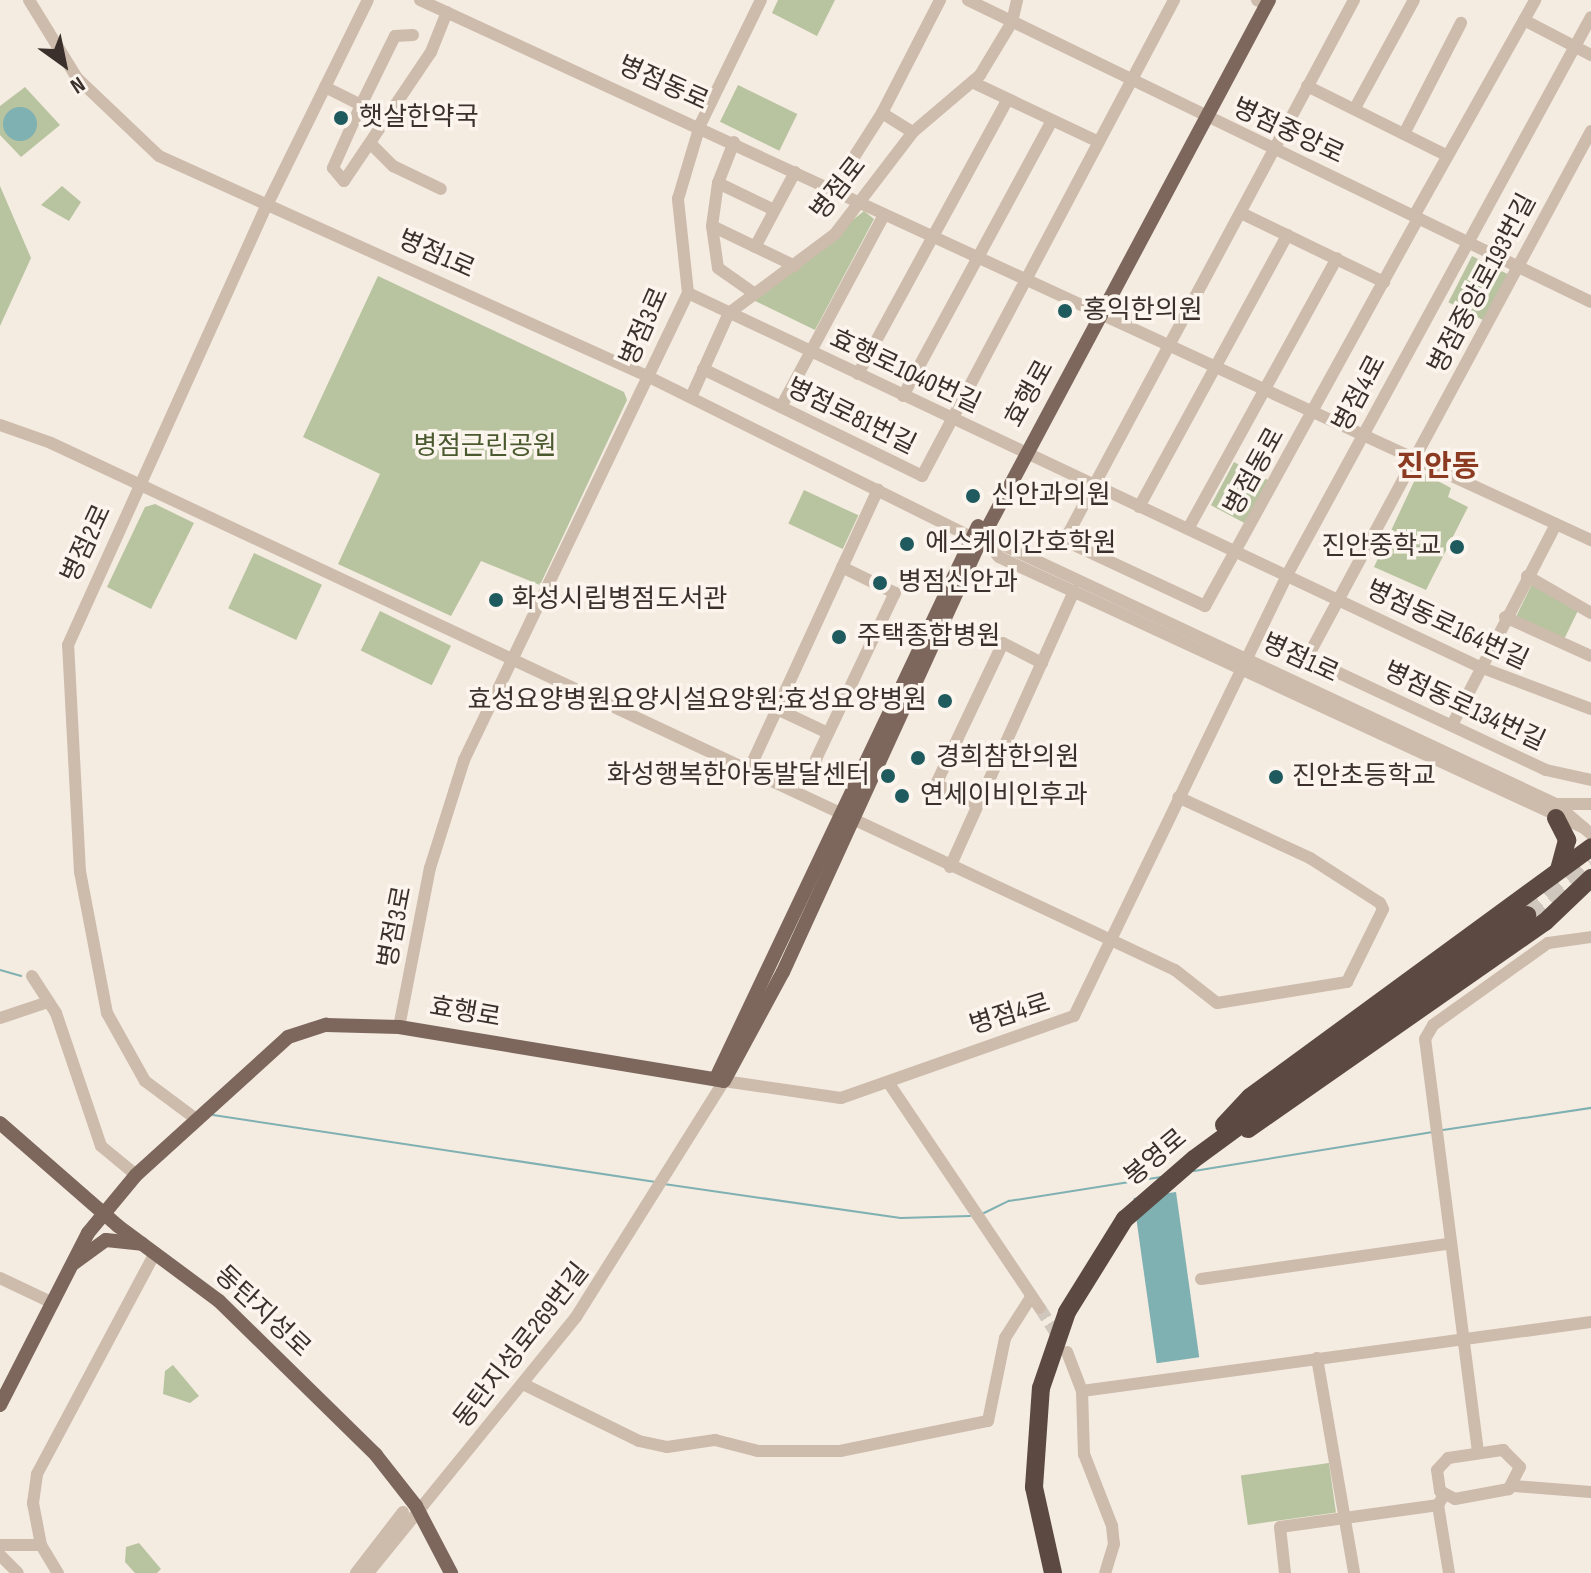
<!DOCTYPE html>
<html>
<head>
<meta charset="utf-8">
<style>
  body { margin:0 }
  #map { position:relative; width:1591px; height:1573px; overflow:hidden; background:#f4ebe1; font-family:"Sofia Sans Condensed","Noto Sans KR",sans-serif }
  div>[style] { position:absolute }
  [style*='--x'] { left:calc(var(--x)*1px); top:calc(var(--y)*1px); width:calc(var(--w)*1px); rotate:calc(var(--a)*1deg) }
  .green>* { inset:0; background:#b8c4a0; transform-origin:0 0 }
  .water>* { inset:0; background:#7fb0b2; transform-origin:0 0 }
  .round { border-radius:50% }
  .stream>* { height:2px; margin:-1px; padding:0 1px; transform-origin:1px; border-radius:1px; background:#7fb0b2 }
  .minor-tunnel>* { height:12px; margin-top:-6px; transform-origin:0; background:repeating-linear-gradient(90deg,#cfc6bd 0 12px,transparent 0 18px) }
  .highway-tunnel>* { height:18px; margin-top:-9px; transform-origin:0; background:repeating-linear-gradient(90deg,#cfc6bd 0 18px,transparent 0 27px) }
  .minor>* { height:12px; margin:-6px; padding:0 6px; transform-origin:6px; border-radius:6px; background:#cdbbac }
  .major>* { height:14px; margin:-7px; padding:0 7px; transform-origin:7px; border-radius:7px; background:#7d675c }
  .highway>* { height:18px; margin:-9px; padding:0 9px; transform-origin:9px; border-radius:9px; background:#5c4a42 }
  .dots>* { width:22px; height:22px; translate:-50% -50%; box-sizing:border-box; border:4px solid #fbf5ee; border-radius:50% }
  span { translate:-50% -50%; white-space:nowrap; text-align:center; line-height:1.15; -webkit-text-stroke:7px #fbf5ee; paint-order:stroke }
  .street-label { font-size:26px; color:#3b302b }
  .poi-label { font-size:26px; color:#3b302b }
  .left { translate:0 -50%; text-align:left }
  .right { translate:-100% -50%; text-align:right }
  .park-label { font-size:26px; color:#4a5a2e }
  .quarter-label { font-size:30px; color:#8c3b22; font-weight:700 }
  .north { position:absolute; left:24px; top:24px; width:80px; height:80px; -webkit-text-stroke:6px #fbf5ee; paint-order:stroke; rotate:147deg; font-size:22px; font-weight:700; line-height:32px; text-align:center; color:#3b302b }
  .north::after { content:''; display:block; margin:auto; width:28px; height:36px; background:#3b302b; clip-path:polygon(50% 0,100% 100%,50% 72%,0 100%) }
</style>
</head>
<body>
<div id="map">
  <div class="green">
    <i style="clip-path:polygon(778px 0,835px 0,817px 36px,772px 13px)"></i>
    <i style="left:738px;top:85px;width:66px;height:41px;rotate:26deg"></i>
    <i style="clip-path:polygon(25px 87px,60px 125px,21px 157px,0 135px,0 106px)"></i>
    <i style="clip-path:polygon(0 186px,31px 258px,0 326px)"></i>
    <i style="clip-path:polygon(62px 186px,81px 202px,69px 221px,41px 205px)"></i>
    <i style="clip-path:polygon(864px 211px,874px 219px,815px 330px,753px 300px)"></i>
    <i style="left:1472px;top:256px;width:42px;height:52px;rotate:27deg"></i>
    <i style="clip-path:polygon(378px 276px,624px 392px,627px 400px,540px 585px,481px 561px,451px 616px,338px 564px,380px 474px,303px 437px)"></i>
    <i style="left:1234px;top:462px;width:40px;height:49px;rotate:28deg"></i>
    <i style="clip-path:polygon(1419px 471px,1451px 488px,1448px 497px,1468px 507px,1426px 590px,1374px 567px)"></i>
    <i style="left:804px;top:490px;width:60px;height:37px;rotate:25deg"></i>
    <i style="clip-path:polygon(155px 504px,194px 523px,151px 609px,107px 587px,145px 507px)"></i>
    <i style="left:254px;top:553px;width:75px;height:61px;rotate:25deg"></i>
    <i style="left:1532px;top:584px;width:53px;height:37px;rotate:26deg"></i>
    <i style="left:380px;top:611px;width:79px;height:44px;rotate:26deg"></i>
    <i style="clip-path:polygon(173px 1365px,199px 1396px,190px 1403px,163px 1394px,165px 1371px)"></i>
    <i style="left:1329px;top:1463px;width:50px;height:89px;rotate:82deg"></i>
    <i style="clip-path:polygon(139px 1543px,161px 1569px,157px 1573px,135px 1573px,125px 1562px,126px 1547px)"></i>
  </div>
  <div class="water">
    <i class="round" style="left:3px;top:107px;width:34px;height:34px"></i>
    <i style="left:1176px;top:1192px;width:167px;height:43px;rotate:82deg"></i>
  </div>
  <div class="stream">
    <i style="--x:0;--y:970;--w:22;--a:16"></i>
    <i style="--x:213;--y:1115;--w:446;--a:8.6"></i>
    <i style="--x:1443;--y:1130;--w:150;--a:-8.5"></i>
    <i style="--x:1194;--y:1171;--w:242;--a:-9.3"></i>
    <i style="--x:664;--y:1184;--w:239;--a:8.2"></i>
    <i style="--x:901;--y:1218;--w:69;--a:-1.7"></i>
    <i style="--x:984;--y:1213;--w:28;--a:-26"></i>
    <i style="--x:1009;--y:1201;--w:154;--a:-9"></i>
  </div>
  <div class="minor-tunnel">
    <i style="--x:1040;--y:1308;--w:36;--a:58"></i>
  </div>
  <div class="highway-tunnel">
    <i style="--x:1527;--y:915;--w:83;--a:-39.6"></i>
  </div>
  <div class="minor">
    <i style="--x:29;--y:0;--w:92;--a:58.4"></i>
    <i style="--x:77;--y:78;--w:113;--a:43.6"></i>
    <i style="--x:159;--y:156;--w:535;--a:24.27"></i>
    <i style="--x:647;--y:376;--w:383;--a:26.4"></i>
    <i style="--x:990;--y:546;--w:14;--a:51"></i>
    <i style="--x:999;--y:557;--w:645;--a:24.86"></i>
    <i style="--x:420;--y:0;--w:1290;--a:24.76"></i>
    <i style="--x:968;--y:0;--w:692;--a:25.86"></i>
    <i style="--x:1257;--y:0;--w:1;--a:45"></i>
    <i style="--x:1354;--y:0;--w:608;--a:118.17"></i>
    <i style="--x:1067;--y:536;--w:8;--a:67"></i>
    <i style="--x:1070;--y:543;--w:149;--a:25"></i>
    <i style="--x:1205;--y:606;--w:443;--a:-61.2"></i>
    <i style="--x:1524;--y:20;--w:76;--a:27.6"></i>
    <i style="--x:972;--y:82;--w:140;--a:25.3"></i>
    <i style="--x:1307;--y:86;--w:157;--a:26.4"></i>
    <i style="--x:325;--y:87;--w:40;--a:26.6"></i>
    <i style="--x:361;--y:105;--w:77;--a:-63.8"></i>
    <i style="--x:395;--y:36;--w:18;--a:-3"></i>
    <i style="--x:361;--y:105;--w:69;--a:114"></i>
    <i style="--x:333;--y:168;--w:17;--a:50"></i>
    <i style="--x:344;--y:181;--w:156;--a:-56"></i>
    <i style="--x:431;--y:52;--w:43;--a:-68.2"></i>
    <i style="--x:1355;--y:108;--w:123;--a:-61.4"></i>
    <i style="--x:882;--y:113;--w:36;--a:32"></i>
    <i style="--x:1591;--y:131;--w:599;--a:118.32"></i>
    <i style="--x:1307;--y:658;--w:264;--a:25.1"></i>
    <i style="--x:1546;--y:770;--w:46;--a:12.5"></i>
    <i style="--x:1404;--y:134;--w:125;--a:-62.8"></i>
    <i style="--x:734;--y:142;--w:44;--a:111.3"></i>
    <i style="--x:718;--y:183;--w:43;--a:97.9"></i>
    <i style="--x:712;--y:226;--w:42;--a:81.9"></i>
    <i style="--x:718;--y:268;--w:45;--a:35.1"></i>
    <i style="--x:372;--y:145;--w:30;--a:45"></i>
    <i style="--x:393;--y:166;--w:53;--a:25.6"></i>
    <i style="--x:718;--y:183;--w:62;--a:25.7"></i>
    <i style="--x:833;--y:190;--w:91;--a:-57.5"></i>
    <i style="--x:882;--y:113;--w:127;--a:-62.8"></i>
    <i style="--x:1241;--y:213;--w:159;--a:25.8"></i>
    <i style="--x:1414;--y:216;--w:248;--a:-60.7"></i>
    <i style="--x:712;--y:226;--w:92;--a:25.7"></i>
    <i style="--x:755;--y:247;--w:85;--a:-61.9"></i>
    <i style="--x:688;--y:293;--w:876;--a:25.28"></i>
    <i style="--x:1480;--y:667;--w:119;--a:20.7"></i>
    <i style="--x:703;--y:369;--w:244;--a:26"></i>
    <i style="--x:922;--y:476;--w:539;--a:-62.1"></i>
    <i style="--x:858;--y:374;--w:313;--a:-61.4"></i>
    <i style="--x:903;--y:396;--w:313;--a:-61.6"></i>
    <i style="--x:691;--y:397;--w:92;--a:-65.7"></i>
    <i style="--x:729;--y:313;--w:132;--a:-36.7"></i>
    <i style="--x:835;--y:234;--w:128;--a:-52.6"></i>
    <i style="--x:913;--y:132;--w:88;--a:-40.4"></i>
    <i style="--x:980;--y:75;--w:62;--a:-58.9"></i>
    <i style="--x:1012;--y:22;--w:23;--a:-77"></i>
    <i style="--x:781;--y:407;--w:218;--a:-61.8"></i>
    <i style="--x:0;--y:425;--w:54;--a:19.4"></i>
    <i style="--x:51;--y:443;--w:1241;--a:25.12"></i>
    <i style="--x:1175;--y:970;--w:53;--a:38.2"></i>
    <i style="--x:1217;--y:1003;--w:132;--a:-9.2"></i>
    <i style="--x:1347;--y:982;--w:81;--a:-63.7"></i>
    <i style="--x:1383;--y:909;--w:7;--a:-117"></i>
    <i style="--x:1380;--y:903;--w:83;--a:-147.3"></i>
    <i style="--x:1310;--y:858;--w:145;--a:-155.2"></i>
    <i style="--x:1139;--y:507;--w:310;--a:-61.4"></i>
    <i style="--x:1188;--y:529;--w:309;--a:-61.2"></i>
    <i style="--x:990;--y:546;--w:13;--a:-4"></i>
    <i style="--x:1003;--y:545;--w:611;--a:25.1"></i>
    <i style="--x:1556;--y:804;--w:46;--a:40.6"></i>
    <i style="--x:1527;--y:576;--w:74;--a:30"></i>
    <i style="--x:1505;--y:617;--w:94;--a:24.4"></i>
    <i style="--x:777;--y:709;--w:56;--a:25.2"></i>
    <i style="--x:1452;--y:725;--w:226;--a:-62.6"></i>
    <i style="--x:816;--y:759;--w:184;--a:-64.6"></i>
    <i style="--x:895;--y:593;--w:59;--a:-153.9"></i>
    <i style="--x:748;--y:772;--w:311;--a:-65.3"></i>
    <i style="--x:1558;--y:804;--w:33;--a:0"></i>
    <i style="--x:978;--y:805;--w:47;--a:-153.4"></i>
    <i style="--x:936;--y:784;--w:156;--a:-64.6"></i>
    <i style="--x:1003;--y:643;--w:44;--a:27.1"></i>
    <i style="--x:950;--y:867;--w:303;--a:-65.8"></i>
    <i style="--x:32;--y:976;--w:44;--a:57"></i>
    <i style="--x:56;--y:1013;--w:140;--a:71.3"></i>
    <i style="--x:101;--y:1146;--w:45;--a:39.6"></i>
    <i style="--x:0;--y:1018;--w:51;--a:-18.4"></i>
    <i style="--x:399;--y:1027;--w:162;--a:-79"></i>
    <i style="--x:430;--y:868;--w:113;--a:-72.5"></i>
    <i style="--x:464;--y:760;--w:518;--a:-64.37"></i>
    <i style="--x:688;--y:293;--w:95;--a:-96.1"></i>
    <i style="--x:678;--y:199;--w:77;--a:-73.4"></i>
    <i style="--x:700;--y:125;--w:139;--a:-64"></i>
    <i style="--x:888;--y:1082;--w:272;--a:56.1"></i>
    <i style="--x:196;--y:1119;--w:64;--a:-143.3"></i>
    <i style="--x:145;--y:1081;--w:78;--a:-119.2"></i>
    <i style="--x:107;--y:1013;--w:144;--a:-100.8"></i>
    <i style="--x:80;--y:872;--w:227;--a:-93"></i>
    <i style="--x:68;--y:645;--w:485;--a:-65.7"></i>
    <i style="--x:268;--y:203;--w:226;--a:-63.8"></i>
    <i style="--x:0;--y:1278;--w:59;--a:25.3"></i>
    <i style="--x:1201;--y:1279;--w:249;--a:-8.1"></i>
    <i style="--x:1067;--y:1352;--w:42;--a:69"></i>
    <i style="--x:1082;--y:1391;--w:63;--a:88.2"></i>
    <i style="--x:1084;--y:1454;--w:77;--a:68.7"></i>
    <i style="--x:1112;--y:1526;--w:18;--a:84"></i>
    <i style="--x:1114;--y:1544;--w:30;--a:107"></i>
    <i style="--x:1317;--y:1358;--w:218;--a:80.2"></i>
    <i style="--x:523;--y:1384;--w:129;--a:26.2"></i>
    <i style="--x:639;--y:1441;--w:29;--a:12"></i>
    <i style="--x:667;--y:1447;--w:49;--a:-8.3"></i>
    <i style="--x:715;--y:1440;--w:44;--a:14.3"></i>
    <i style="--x:758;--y:1451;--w:82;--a:0"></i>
    <i style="--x:840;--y:1451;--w:151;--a:-11.5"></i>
    <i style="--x:988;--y:1421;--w:85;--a:-78.4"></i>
    <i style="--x:1005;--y:1338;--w:49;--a:-57.6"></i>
    <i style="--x:1082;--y:1391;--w:514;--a:-7.72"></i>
    <i style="--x:1503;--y:1450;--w:24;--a:45"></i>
    <i style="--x:1520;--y:1467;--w:25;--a:117"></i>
    <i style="--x:1509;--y:1489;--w:55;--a:169.5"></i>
    <i style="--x:1455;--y:1499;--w:17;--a:-152"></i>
    <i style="--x:1440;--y:1491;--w:21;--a:-98"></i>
    <i style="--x:1437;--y:1470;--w:16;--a:-47"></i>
    <i style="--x:1448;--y:1458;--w:56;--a:-8.3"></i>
    <i style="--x:1478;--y:1452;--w:416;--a:-97.3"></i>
    <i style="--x:1425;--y:1039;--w:16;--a:-60"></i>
    <i style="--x:1433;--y:1025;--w:141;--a:-35.5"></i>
    <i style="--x:1548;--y:943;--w:43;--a:-7.9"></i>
    <i style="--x:1514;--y:1486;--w:77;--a:4.5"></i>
    <i style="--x:1438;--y:1505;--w:69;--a:80.8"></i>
    <i style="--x:0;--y:1545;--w:41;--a:0"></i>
    <i style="--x:41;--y:1545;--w:33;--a:59"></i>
    <i style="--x:41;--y:1545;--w:43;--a:-100.8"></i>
    <i style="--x:33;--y:1503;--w:29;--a:-82"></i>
    <i style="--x:37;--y:1474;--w:251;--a:-61.9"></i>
    <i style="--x:0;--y:1555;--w:25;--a:45"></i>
    <i style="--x:356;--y:1573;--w:77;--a:-52.4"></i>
    <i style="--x:368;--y:1573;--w:330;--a:-50.9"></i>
    <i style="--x:576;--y:1317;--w:279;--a:-57.9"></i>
    <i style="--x:724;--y:1081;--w:118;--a:8.3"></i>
    <i style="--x:841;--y:1098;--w:247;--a:-19.4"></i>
    <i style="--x:1074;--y:1016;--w:490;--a:-64.2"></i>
    <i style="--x:1287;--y:575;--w:635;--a:-61.42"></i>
    <i style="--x:1285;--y:1573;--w:46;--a:-96.2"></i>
    <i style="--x:1280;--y:1527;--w:160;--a:-7.9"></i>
    <i style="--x:1438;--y:1505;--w:12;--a:-59"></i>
  </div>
  <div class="major">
    <i style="--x:716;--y:1078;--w:611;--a:-64.61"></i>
    <i style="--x:0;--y:1123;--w:157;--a:41.1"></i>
    <i style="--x:118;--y:1226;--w:126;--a:36.6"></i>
    <i style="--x:219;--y:1301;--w:220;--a:44.4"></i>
    <i style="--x:376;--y:1455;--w:65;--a:51.9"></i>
    <i style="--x:416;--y:1506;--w:76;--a:62.4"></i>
    <i style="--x:74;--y:1263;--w:39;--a:-36"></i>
    <i style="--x:106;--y:1240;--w:36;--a:6"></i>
    <i style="--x:0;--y:1405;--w:193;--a:-62.9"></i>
    <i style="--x:88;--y:1233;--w:75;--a:-50.4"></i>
    <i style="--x:136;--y:1175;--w:205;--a:-42.2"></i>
    <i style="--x:288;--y:1037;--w:40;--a:-18"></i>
    <i style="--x:326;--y:1025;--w:73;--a:1.6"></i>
    <i style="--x:399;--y:1027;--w:329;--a:9.4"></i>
    <i style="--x:724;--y:1081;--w:124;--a:-61.6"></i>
    <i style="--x:783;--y:972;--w:473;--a:-65.4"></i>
    <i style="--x:980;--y:542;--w:614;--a:-61.93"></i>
  </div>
  <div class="highway">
    <i style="--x:1556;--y:818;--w:25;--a:63"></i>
    <i style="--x:1567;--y:840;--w:31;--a:105"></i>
    <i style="--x:1224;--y:1125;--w:38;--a:-47"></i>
    <i style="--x:1250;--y:1097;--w:423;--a:-36.2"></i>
    <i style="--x:1248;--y:1129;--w:362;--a:-34.9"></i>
    <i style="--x:1545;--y:922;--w:64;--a:-43.7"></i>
    <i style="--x:1053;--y:1573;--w:88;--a:-102.5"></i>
    <i style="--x:1034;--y:1487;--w:99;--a:-86"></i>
    <i style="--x:1041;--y:1388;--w:80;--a:-71.1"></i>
    <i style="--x:1067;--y:1312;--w:110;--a:-58.1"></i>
    <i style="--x:1125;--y:1219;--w:91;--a:-41"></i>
    <i style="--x:1194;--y:1159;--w:413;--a:-36.2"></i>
  </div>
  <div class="dots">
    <i style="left:341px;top:118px;background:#1f5a5e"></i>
    <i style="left:1065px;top:311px;background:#1f5a5e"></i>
    <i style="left:973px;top:496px;background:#1f5a5e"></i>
    <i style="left:907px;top:544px;background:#1f5a5e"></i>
    <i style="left:1457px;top:547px;background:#1f5a5e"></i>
    <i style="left:880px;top:583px;background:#1f5a5e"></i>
    <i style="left:496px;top:600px;background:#1f5a5e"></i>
    <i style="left:839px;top:637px;background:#1f5a5e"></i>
    <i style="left:945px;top:701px;background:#1f5a5e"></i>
    <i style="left:918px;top:758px;background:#1f5a5e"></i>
    <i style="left:888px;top:776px;background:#1f5a5e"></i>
    <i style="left:1276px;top:777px;background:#1f5a5e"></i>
    <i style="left:902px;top:796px;background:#1f5a5e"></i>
  </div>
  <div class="street-label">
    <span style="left:663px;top:84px;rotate:24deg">병점동로</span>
    <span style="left:1288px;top:132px;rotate:25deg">병점중앙로</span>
    <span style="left:839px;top:189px;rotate:-52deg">병점로</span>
    <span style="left:436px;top:255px;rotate:24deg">병점1로</span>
    <span style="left:1483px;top:284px;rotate:-62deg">병점중앙로193번길</span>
    <span style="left:645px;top:327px;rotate:-66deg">병점3로</span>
    <span style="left:905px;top:372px;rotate:25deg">효행로1040번길</span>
    <span style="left:1030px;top:394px;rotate:-61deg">효행로</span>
    <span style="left:1360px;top:394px;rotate:-62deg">병점4로</span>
    <span style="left:851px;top:417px;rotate:26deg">병점로81번길</span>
    <span style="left:1255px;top:472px;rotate:-61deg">병점동로</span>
    <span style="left:87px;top:544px;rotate:-65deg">병점2로</span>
    <span style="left:1447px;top:626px;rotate:25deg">병점동로164번길</span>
    <span style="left:1300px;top:659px;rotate:25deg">병점1로</span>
    <span style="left:1464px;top:707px;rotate:25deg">병점동로134번길</span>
    <span style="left:396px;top:927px;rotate:-79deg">병점3로</span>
    <span style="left:465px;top:1013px;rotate:10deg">효행로</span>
    <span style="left:1010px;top:1015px;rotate:-17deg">병점4로</span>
    <span style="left:1156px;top:1158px;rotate:-40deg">봉영로</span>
    <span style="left:262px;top:1312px;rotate:43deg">동탄지성로</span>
    <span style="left:522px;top:1346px;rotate:-52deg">동탄지성로269번길</span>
  </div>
  <div class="poi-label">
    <span class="left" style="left:359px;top:118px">햇살한약국</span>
    <span class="left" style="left:1083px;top:311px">홍익한의원</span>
    <span class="left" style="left:991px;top:496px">신안과의원</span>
    <span class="left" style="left:925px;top:544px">에스케이간호학원</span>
    <span class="right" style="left:1441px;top:547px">진안중학교</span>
    <span class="left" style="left:898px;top:583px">병점신안과</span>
    <span class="left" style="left:512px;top:600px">화성시립병점도서관</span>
    <span class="left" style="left:857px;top:637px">주택종합병원</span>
    <span class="right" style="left:927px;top:701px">효성요양병원요양시설요양원;효성요양병원</span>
    <span class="left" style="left:936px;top:758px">경희참한의원</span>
    <span class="right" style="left:870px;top:776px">화성행복한아동발달센터</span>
    <span class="left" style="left:1292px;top:777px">진안초등학교</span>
    <span class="left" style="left:920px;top:796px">연세이비인후과</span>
  </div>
  <div class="park-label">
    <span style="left:485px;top:447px">병점근린공원</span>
  </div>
  <div class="quarter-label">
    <span style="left:1438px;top:467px">진안동</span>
  </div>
  <div class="north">N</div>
</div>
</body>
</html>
